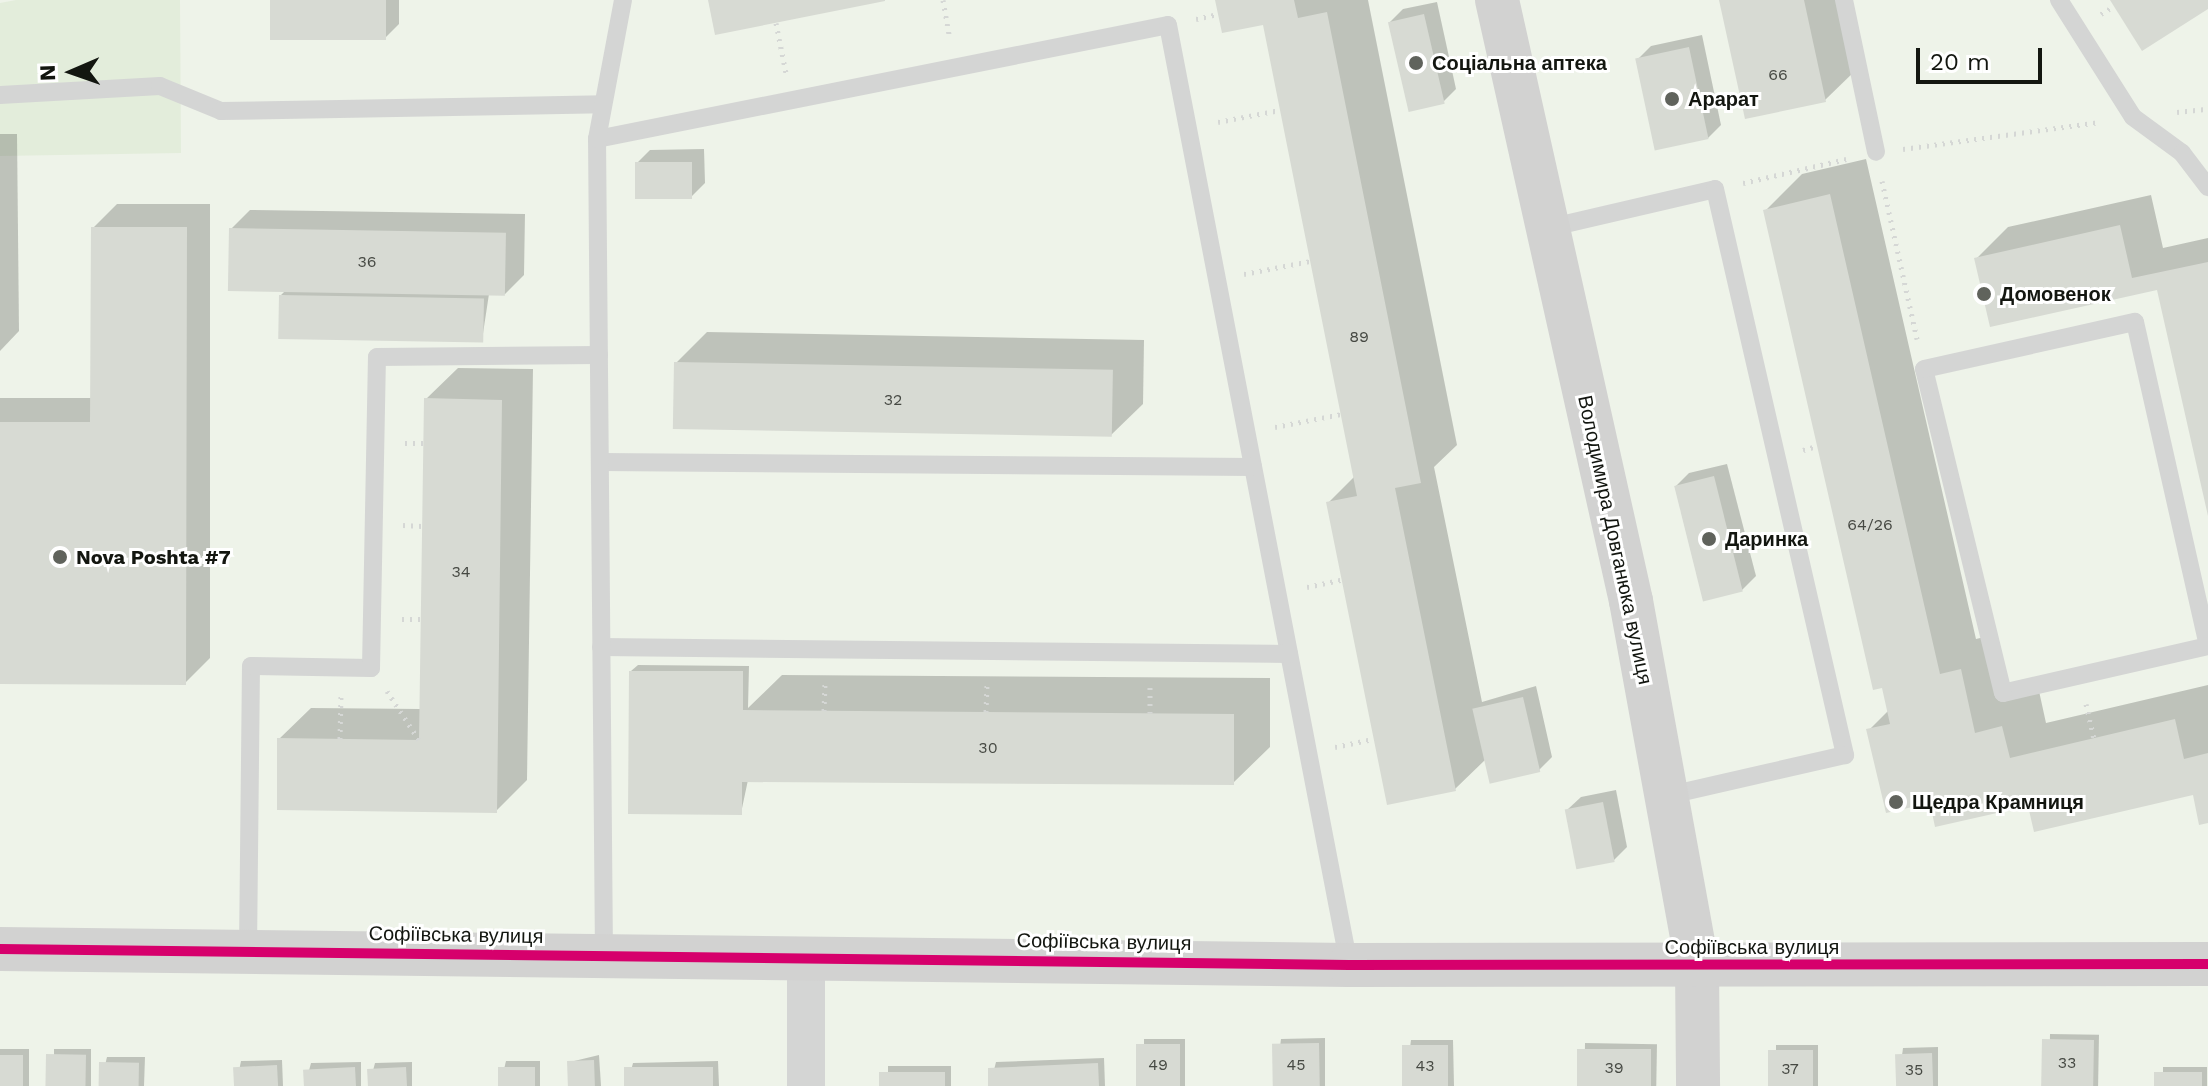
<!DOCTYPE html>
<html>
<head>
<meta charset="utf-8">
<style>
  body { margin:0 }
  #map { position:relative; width:2208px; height:1086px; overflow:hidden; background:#eef3e9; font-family:"Work Sans",sans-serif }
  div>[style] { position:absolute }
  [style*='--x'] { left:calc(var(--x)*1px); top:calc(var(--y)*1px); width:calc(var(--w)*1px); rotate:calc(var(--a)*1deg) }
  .built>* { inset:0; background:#e3eddb }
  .shadow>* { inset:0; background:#0003; transform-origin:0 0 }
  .building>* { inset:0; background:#d7dad3; transform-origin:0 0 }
  .path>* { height:5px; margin-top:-2.5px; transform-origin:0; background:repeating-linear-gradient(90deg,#d5d7d5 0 2px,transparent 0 8px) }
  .lane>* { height:18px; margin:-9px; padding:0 9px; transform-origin:9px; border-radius:9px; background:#d4d5d4 }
  .street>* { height:38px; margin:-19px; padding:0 19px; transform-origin:19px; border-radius:19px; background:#d4d5d4 }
  .secondary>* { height:44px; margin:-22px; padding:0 22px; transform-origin:22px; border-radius:22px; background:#d2d2d1 }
  .cycleway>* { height:10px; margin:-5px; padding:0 5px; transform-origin:5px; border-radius:5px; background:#d6006c }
  .dots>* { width:22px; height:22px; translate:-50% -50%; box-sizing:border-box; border:4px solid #fff; border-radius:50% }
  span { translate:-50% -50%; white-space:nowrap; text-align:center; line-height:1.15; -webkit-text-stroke:6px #fff; paint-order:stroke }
  .number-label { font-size:16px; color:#464943 }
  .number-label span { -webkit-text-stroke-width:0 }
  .poi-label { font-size:20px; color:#131610; font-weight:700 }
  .left { translate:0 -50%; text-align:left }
  .street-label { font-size:20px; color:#131610 }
  .north { position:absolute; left:32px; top:32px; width:80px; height:80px; -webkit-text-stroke:6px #fff; paint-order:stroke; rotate:268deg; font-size:22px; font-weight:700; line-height:32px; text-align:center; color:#131610 }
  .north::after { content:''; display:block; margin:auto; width:28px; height:36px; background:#131610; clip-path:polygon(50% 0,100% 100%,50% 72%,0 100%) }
  .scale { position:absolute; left:1916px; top:48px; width:126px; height:36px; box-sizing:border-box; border:4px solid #131610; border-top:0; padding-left:10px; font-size:24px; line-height:28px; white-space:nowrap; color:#131610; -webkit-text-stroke:6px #fff; paint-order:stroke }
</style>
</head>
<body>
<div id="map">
  <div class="built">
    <i style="clip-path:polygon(16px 0,180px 0,181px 153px,0 156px,0 3px)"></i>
  </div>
  <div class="shadow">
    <i style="clip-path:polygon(272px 0,399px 0,399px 24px,386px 37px)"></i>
    <i style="clip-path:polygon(1217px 0,1368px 0,1457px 445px,1434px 467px,1482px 702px,1536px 686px,1552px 757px,1539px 770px,1485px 760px,1455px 789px,1328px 503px,1355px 476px,1264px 22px)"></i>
    <i style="clip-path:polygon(1721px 0,1842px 0,1857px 69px,1825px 100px)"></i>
    <i style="clip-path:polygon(1437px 2px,1456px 89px,1443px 102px,1390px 22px,1403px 9px)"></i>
    <i style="clip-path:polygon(1702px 35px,1721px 125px,1708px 138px,1638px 59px,1651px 46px)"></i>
    <i style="clip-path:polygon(0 134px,17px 134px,19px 331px,0 351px)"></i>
    <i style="clip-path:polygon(704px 149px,705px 183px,692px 196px,637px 163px,650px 150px)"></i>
    <i style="clip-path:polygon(1866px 159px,1976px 639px,1997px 634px,2012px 697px,2039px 691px,2046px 723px,2208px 685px,2208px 821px,2194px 793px,1931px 800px,1869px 730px,1889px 710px,1765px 211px,1802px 174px)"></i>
    <i style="clip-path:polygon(2151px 195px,2163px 248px,2208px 238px,2208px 512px,2158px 288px,1976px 259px,2008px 227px)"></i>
    <i style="clip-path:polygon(117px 204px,210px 204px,210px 658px,185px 683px,0 682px,0 398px,92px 398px,93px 228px)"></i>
    <i style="clip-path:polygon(250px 210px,525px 214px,524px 275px,505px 294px,489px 294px,482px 340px,281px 295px,286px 290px,231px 229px)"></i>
    <i style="clip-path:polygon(707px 332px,1144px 340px,1143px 404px,1111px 435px,676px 363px)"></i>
    <i style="clip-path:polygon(458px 368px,533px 369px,527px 780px,496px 811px,279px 739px,311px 708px,421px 709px,426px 399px)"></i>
    <i style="clip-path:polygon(1727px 464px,1756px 576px,1742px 590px,1676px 486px,1689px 473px)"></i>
    <i style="clip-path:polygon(638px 665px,749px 666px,748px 708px,782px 675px,1270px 678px,1270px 747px,1233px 783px,748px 780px,741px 813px,631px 671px)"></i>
    <i style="clip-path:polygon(1616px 790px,1627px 847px,1614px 860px,1567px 810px,1581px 797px)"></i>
    <i style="left:2050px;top:1034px;width:49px;height:52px;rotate:1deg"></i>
    <i style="clip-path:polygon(1325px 1038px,1325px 1086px,1275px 1086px,1281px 1039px)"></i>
    <i style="left:1144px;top:1039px;width:41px;height:47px"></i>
    <i style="clip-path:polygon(1411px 1040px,1453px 1040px,1454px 1086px,1405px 1086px)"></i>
    <i style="left:1585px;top:1043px;width:72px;height:43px;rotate:1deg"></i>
    <i style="left:1818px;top:1045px;width:41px;height:42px;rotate:90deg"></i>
    <i style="clip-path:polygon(1938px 1047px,1938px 1086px,1898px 1086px,1903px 1048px)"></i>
    <i style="left:29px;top:1049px;width:37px;height:29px;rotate:90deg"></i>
    <i style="left:54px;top:1049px;width:37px;height:37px"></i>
    <i style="clip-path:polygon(599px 1055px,601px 1086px,570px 1086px,570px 1062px)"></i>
    <i style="clip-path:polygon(107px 1057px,145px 1057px,144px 1086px,100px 1086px)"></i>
    <i style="clip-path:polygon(1104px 1058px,1105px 1086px,990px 1086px,996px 1062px)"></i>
    <i style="clip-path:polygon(282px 1060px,283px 1086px,236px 1086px,241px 1061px)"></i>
    <i style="clip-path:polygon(506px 1061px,540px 1061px,540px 1086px,500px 1086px)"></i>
    <i style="clip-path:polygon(718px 1061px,719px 1086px,627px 1086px,633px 1063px)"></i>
    <i style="clip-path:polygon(361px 1062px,361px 1086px,305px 1086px,311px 1063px)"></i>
    <i style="clip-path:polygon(412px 1062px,412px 1086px,369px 1086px,375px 1063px)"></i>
    <i style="left:951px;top:1066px;width:20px;height:63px;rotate:90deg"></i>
    <i style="left:2163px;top:1067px;width:44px;height:20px"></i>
  </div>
  <div class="building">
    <i style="left:270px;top:0;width:116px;height:40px"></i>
    <i style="clip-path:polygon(708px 0,885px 0,885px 1px,715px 35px)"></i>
    <i style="clip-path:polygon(1215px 0,1294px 0,1298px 18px,1327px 12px,1421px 483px,1395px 488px,1456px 791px,1387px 805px,1326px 502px,1357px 496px,1263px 25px,1222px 33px)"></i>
    <i style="clip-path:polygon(1719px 0,1804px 0,1826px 102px,1745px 119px)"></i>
    <i style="clip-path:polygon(2110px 0,2208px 0,2208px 9px,2142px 51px)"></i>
    <i style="left:1424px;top:14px;width:92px;height:37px;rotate:77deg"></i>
    <i style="left:1689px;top:47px;width:94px;height:55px;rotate:78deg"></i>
    <i style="left:635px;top:162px;width:57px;height:37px"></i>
    <i style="clip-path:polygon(1830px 194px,1940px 674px,1961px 669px,1975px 733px,2002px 726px,2010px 758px,2175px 719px,2184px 759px,2208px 753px,2208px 823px,2199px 825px,2193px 795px,2034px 832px,2028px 806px,1935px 827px,1930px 803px,1886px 813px,1866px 729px,1890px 724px,1882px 688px,1873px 690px,1763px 210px)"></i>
    <i style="clip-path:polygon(2120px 225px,2132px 278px,2208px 262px,2208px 516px,2157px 290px,1990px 327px,1974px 258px)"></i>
    <i style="clip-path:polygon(91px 227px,187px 227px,186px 685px,0 684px,0 422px,90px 422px)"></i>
    <i style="left:229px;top:228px;width:277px;height:63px;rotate:1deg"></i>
    <i style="left:279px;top:295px;width:205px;height:44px;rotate:1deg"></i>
    <i style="left:674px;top:362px;width:439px;height:67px;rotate:1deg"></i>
    <i style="clip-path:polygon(424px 398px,502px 400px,497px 813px,277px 810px,277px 738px,419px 740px)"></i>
    <i style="left:1714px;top:476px;width:119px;height:41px;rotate:76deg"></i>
    <i style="clip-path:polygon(629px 671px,743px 671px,743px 710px,1234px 714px,1234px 785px,742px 782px,742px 815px,628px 814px)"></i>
    <i style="left:1523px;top:697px;width:77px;height:52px;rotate:77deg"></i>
    <i style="left:1603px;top:802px;width:61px;height:39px;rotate:79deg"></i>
    <i style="left:2042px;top:1039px;width:52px;height:47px;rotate:1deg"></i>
    <i style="left:1319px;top:1043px;width:43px;height:47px;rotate:89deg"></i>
    <i style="left:1180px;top:1044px;width:42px;height:44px;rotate:90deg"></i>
    <i style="left:1448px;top:1045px;width:41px;height:46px;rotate:90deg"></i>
    <i style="left:1577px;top:1049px;width:74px;height:37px"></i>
    <i style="left:1813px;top:1050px;width:36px;height:45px;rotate:90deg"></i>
    <i style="left:1932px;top:1053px;width:33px;height:37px;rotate:88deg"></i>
    <i style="left:46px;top:1054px;width:40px;height:32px;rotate:1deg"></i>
    <i style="left:0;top:1055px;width:23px;height:31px"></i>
    <i style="left:594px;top:1060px;width:26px;height:27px;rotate:88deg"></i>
    <i style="left:99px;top:1062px;width:40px;height:24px;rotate:1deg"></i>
    <i style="clip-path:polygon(1098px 1063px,1099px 1086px,988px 1086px,988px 1068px)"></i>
    <i style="left:277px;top:1065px;width:21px;height:44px;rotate:87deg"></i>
    <i style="left:355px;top:1067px;width:19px;height:52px;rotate:87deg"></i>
    <i style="left:406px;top:1067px;width:19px;height:39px;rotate:87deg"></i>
    <i style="left:498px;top:1067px;width:37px;height:19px"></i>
    <i style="left:713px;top:1067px;width:19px;height:89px;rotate:90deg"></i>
    <i style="left:945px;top:1072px;width:14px;height:66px;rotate:90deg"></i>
    <i style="left:2202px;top:1072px;width:14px;height:48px;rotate:90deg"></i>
  </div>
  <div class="path">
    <i style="--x:943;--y:0;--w:39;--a:80"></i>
    <i style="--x:2101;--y:14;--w:15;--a:-32"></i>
    <i style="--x:1196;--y:19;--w:23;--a:-13"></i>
    <i style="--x:776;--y:23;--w:51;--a:78.7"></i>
    <i style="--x:2177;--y:112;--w:31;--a:-6"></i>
    <i style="--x:1218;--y:122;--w:63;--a:-11"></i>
    <i style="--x:1903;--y:149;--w:199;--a:-7.8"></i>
    <i style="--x:1882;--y:181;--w:162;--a:77.5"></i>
    <i style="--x:1743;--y:183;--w:106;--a:-13.1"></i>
    <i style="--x:1244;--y:274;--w:67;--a:-11.1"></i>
    <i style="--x:1275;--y:427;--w:67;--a:-11.1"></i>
    <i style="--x:405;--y:443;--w:19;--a:0"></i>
    <i style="--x:1803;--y:450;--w:15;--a:-16"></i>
    <i style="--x:403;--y:525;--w:19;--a:3"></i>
    <i style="--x:1307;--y:587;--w:35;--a:-12"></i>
    <i style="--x:402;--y:619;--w:19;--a:0"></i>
    <i style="--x:387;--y:691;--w:59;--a:56.9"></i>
    <i style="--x:2086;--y:704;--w:35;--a:77"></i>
    <i style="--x:824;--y:711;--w:31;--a:-88"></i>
    <i style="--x:986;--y:712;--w:31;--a:-88"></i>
    <i style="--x:1150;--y:713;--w:31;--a:-90"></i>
    <i style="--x:340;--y:739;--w:43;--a:-88.7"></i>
    <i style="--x:1335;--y:747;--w:40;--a:-12"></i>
  </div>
  <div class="lane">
    <i style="--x:1844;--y:0;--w:155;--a:78.1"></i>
    <i style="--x:2059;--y:0;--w:138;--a:57.7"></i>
    <i style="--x:2133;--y:117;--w:61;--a:36.3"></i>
    <i style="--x:2182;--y:153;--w:43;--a:52.6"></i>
    <i style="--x:0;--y:95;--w:160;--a:-3.2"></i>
    <i style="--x:160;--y:86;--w:66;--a:22.3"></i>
    <i style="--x:221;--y:111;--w:382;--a:-1"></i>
    <i style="--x:597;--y:139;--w:582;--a:-11.29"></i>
    <i style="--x:1168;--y:25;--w:957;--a:79.1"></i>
    <i style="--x:1548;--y:228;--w:171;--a:-13.1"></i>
    <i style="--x:1715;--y:189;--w:581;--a:77.06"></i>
    <i style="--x:1845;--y:755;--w:184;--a:167.1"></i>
    <i style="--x:2135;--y:322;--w:332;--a:77.3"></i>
    <i style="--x:2208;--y:646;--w:210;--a:167.1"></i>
    <i style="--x:2003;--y:693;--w:333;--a:-103.7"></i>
    <i style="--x:1924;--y:369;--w:216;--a:-12.6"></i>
    <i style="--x:600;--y:462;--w:653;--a:0.44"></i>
    <i style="--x:601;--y:647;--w:688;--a:0.58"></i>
    <i style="--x:248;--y:951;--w:285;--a:-89.4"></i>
    <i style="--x:251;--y:666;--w:120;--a:1"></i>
    <i style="--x:371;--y:668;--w:311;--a:-88.9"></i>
    <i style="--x:377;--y:357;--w:222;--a:-0.5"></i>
    <i style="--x:604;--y:955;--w:816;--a:-90.49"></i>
    <i style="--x:597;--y:139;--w:141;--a:-79.4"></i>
  </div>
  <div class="street">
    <i style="--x:806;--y:1086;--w:129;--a:-90"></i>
  </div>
  <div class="secondary">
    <i style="--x:1497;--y:0;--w:616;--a:77.43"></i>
    <i style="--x:1631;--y:601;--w:370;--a:79.7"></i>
    <i style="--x:1697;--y:965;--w:121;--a:89.5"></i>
    <i style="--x:0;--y:949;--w:1349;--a:0.68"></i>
    <i style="--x:1349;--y:965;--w:859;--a:-0.07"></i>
  </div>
  <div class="cycleway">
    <i style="--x:0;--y:949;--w:1349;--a:0.68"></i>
    <i style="--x:1349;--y:965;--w:859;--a:-0.07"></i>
  </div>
  <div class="dots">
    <i style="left:1416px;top:63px;background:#60635c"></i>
    <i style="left:1672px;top:99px;background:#60635c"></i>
    <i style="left:1984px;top:294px;background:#60635c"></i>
    <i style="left:1709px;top:539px;background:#60635c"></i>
    <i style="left:60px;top:557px;background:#60635c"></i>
    <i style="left:1896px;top:802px;background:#60635c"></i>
  </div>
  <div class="number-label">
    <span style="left:1778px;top:75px">66</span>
    <span style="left:367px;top:262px">36</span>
    <span style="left:1359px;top:337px">89</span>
    <span style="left:893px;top:400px">32</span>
    <span style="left:1870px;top:525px">64/26</span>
    <span style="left:461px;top:572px">34</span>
    <span style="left:988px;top:748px">30</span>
    <span style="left:2067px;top:1063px">33</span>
    <span style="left:1158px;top:1065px">49</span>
    <span style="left:1296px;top:1065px">45</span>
    <span style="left:1425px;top:1066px">43</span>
    <span style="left:1614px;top:1068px">39</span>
    <span style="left:1790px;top:1069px">37</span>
    <span style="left:1914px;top:1070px">35</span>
  </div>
  <div class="poi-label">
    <span class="left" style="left:1432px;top:63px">Соціальна аптека</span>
    <span class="left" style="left:1688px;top:99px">Арарат</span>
    <span class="left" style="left:2000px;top:294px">Домовенок</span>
    <span class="left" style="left:1725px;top:539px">Даринка</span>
    <span class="left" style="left:76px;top:557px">Nova Poshta #7</span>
    <span class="left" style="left:1912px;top:802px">Щедра Крамниця</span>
  </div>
  <div class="street-label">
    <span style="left:1615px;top:540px;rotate:78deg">Володимира Довганюка вулиця</span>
    <span style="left:456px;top:935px;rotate:1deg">Софіївська вулиця</span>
    <span style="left:1104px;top:942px;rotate:1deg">Софіївська вулиця</span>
    <span style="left:1752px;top:947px">Софіївська вулиця</span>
  </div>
  <div class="north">N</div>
  <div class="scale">20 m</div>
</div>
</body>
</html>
